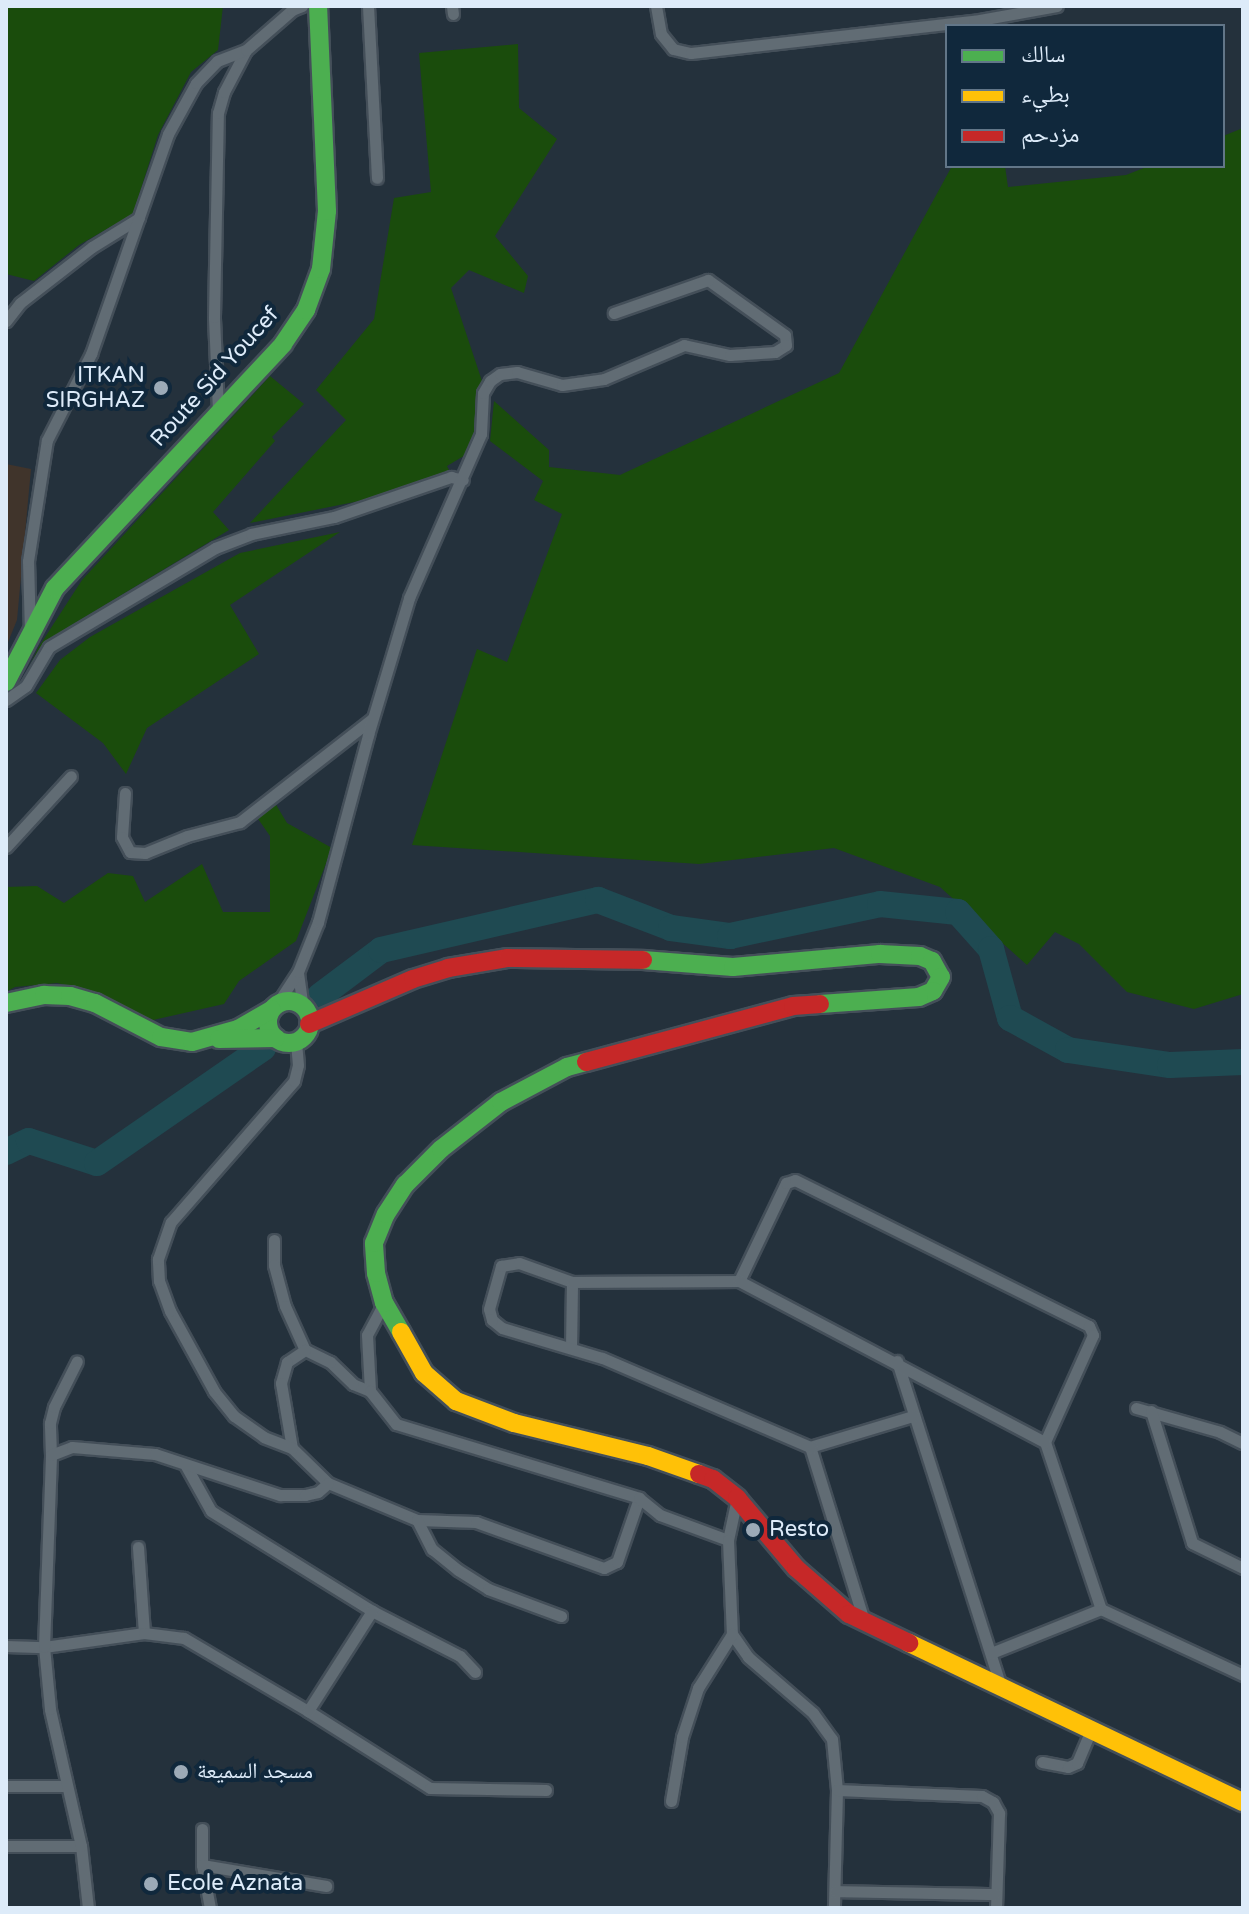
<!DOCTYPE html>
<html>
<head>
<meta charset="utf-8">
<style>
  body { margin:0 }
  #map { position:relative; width:1249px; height:1914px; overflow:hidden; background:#24313c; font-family:"Varela Round","Noto Naskh Arabic",sans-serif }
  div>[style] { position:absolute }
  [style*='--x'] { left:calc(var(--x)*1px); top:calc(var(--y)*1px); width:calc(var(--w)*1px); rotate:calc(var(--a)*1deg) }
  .education>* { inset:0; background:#40342b }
  .green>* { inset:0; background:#1a4c0c }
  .river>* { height:26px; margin:-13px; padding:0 13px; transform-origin:13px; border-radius:13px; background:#1f4a52 }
  .roads { filter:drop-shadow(2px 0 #444f59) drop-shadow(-2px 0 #444f59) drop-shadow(0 2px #444f59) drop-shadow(0 -2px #444f59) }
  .street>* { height:11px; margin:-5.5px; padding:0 5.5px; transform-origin:5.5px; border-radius:5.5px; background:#616c74 }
  .fast>* { height:18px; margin:-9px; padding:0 9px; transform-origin:9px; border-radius:9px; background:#4caf50 }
  .fast>.ring { margin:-9px; padding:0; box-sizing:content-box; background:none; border:18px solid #4caf50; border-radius:50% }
  .slow>* { height:18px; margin:-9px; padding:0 9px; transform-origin:9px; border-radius:9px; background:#ffc107 }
  .jam>* { height:18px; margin:-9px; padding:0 9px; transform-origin:9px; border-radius:9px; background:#c62828 }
  .dots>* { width:22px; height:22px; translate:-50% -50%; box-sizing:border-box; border:4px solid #10283c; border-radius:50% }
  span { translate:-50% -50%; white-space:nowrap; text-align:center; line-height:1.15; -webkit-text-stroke:8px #10283c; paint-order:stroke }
  .poi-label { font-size:22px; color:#ddebf9 }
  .right { translate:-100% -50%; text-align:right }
  .left { translate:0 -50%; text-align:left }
  .street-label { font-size:22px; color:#ddebf9 }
  .frame { position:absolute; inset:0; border:8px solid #ddebf9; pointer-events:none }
  .legend { position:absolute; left:945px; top:24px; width:280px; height:144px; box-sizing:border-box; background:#10283c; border:2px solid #627688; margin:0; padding:10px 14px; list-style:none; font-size:24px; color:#ddebf9 }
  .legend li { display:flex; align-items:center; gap:16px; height:40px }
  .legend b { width:40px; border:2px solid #627688 }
</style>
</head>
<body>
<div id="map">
  <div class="education">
    <i style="clip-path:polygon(6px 464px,31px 469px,17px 620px,6px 647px)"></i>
  </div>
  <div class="green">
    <i style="clip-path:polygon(6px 6px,223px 6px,218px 50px,191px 72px,158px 135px,133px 214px,79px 245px,34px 281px,6px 274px)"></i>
    <i style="clip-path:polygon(518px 44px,519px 108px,557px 139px,495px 236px,528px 276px,524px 293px,469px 270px,451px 288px,486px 393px,480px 438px,472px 451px,447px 466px,450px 472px,394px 494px,250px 523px,346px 420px,316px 390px,374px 319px,394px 198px,431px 192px,419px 53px)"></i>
    <i style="clip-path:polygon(1243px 128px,1243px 994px,1194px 1009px,1127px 992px,1079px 944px,1055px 932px,1027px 965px,940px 887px,834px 848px,699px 864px,412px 845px,477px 649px,507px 662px,562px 514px,534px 500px,543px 481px,490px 441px,494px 401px,549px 450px,549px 467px,620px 475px,839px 373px,952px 166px,1005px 166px,1008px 187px,1126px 175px,1149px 166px,1223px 166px,1223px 136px)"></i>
    <i style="clip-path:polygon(270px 376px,304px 404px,272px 437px,275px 441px,213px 512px,229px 530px,65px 629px,45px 650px,22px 683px,38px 648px,82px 580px)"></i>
    <i style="clip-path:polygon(340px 532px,230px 605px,259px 654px,147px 728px,126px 774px,103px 743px,36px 693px,60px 660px,90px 637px,240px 553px)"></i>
    <i style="clip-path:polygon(275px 803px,287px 823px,332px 848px,296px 941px,239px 981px,224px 1004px,153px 1020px,91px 991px,57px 983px,15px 987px,6px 992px,6px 887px,37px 886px,64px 903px,108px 873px,133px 876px,145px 902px,202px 864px,223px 912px,270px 912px,270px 836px,256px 816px)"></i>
  </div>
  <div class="river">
    <i style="--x:320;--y:996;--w:76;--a:-37"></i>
    <i style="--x:381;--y:950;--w:223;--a:-13"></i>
    <i style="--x:598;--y:900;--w:78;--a:21"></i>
    <i style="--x:671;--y:928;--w:60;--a:7.7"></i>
    <i style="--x:730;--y:936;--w:153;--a:-12"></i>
    <i style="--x:880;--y:904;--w:78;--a:5.9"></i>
    <i style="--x:958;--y:912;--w:50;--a:48.3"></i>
    <i style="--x:991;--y:949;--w:72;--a:74.6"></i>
    <i style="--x:1010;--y:1018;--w:66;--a:28.9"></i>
    <i style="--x:1068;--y:1050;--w:103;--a:8.4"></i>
    <i style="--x:1170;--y:1065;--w:73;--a:-2.4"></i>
    <i style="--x:6;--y:1152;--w:25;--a:-26"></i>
    <i style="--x:29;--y:1141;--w:71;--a:17.9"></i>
    <i style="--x:97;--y:1163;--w:202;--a:-34.7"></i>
  </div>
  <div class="roads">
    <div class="street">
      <i style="--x:368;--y:6;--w:172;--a:87"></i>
      <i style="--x:452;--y:6;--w:8;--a:83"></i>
      <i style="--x:656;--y:6;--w:28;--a:80"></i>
      <i style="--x:661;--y:34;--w:19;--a:51"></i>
      <i style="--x:673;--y:49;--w:18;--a:13"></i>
      <i style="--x:691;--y:53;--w:285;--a:-6.5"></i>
      <i style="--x:974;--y:21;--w:84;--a:-10.2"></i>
      <i style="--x:6;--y:321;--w:23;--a:-52"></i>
      <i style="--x:20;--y:303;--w:91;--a:-37.9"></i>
      <i style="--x:92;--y:247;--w:55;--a:-31.7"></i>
      <i style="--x:218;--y:410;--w:93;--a:-92.5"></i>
      <i style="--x:214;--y:317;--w:204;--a:-88.9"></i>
      <i style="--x:218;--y:113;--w:22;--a:-74"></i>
      <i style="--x:224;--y:92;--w:47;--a:-62.4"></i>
      <i style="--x:30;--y:632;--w:71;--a:-91.6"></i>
      <i style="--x:28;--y:561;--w:122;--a:-81.1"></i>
      <i style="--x:47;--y:440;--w:97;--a:-62.9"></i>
      <i style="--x:91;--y:354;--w:233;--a:-70.7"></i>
      <i style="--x:168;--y:134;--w:58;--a:-61.2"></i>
      <i style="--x:196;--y:83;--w:30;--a:-46"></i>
      <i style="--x:217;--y:61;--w:31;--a:-21"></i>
      <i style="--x:246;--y:50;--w:61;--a:-41"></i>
      <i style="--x:292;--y:10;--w:11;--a:-22"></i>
      <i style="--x:6;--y:700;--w:24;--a:-35"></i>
      <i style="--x:26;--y:686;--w:45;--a:-59.5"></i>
      <i style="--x:49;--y:647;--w:193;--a:-30.8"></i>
      <i style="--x:215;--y:548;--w:39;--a:-21"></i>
      <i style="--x:251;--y:534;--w:85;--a:-11.6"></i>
      <i style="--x:334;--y:517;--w:124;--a:-18.9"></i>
      <i style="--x:451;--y:477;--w:12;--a:14"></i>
      <i style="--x:125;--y:793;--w:44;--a:93.9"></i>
      <i style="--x:122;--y:837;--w:17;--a:62"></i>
      <i style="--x:130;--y:852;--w:15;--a:4"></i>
      <i style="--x:145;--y:853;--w:45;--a:-22"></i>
      <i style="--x:187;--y:836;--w:55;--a:-14.8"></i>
      <i style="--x:240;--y:822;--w:167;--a:-38"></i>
      <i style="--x:6;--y:847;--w:96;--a:-47.5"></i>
      <i style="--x:298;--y:973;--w:34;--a:82"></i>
      <i style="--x:277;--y:1004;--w:38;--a:-57"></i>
      <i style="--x:298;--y:972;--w:54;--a:-68.2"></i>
      <i style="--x:318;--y:922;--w:194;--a:-75"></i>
      <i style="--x:368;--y:735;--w:143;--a:-73.3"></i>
      <i style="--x:409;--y:598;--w:179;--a:-66.3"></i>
      <i style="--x:481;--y:434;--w:41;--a:-87.2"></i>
      <i style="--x:483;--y:393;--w:14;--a:-60"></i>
      <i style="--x:490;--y:381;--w:12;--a:-35"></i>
      <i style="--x:500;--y:374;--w:17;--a:-7"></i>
      <i style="--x:517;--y:372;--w:47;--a:16.1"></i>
      <i style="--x:562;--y:385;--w:42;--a:-8.1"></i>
      <i style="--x:604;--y:379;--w:87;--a:-23"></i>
      <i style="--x:684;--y:345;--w:47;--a:12.3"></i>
      <i style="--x:730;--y:355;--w:45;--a:-3.8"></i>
      <i style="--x:775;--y:352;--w:13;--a:-32"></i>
      <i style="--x:786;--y:345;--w:10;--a:-96"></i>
      <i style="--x:785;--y:335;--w:95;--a:-144.5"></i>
      <i style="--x:708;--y:280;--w:100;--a:160.7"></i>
      <i style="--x:274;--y:1240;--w:25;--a:90"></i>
      <i style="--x:274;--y:1265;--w:42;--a:75"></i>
      <i style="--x:285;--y:1306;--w:48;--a:65.6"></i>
      <i style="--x:739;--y:1281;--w:109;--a:-64.4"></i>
      <i style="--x:786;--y:1183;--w:9;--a:-18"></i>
      <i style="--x:795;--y:1180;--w:328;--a:26.4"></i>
      <i style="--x:1089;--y:1326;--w:10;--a:66"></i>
      <i style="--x:1093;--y:1335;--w:117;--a:114.2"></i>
      <i style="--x:1045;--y:1442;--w:176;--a:71.5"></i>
      <i style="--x:1101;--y:1609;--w:157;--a:24.9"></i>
      <i style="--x:384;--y:1303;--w:36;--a:118"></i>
      <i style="--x:367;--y:1335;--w:56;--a:86.9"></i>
      <i style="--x:370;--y:1391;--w:18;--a:-158"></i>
      <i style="--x:353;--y:1384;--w:32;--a:-136"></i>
      <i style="--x:330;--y:1362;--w:28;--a:-154"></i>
      <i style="--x:305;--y:1350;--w:22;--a:146"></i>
      <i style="--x:287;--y:1362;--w:22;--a:106"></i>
      <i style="--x:281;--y:1383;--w:66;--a:80.4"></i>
      <i style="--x:292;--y:1448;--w:50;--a:44.2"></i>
      <i style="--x:328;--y:1483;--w:96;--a:22.6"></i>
      <i style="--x:417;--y:1520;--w:59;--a:1.9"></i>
      <i style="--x:476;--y:1522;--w:136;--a:19.8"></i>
      <i style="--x:604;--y:1568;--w:14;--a:-25"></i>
      <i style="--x:617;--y:1562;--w:68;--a:-71"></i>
      <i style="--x:571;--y:1348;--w:66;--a:-89.1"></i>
      <i style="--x:897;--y:1361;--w:342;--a:72.3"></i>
      <i style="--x:370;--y:1391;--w:42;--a:51.8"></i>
      <i style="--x:396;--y:1424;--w:254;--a:16.9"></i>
      <i style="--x:639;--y:1498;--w:27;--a:39"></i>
      <i style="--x:660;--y:1515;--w:72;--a:20.2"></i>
      <i style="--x:1136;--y:1408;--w:87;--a:15.9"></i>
      <i style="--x:1220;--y:1432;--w:25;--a:26"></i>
      <i style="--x:1151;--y:1411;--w:138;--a:72.7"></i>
      <i style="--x:1192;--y:1543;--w:57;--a:26.1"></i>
      <i style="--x:810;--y:1447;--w:108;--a:-16.8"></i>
      <i style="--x:292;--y:1448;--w:30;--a:-159"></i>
      <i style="--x:264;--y:1437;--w:37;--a:-145"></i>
      <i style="--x:234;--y:1416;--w:32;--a:-129"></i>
      <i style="--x:214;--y:1391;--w:91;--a:-118.8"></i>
      <i style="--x:170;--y:1311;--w:32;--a:-110"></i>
      <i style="--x:159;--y:1281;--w:22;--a:-93"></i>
      <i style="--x:158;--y:1259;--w:39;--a:-71"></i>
      <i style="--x:171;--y:1222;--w:187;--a:-48.9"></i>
      <i style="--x:294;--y:1081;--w:16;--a:-76"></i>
      <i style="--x:298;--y:1065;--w:24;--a:-95"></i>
      <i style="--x:51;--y:1455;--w:32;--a:-92"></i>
      <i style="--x:50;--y:1423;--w:16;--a:-76"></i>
      <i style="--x:54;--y:1407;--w:51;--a:-63.4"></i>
      <i style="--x:186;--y:1466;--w:51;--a:60.9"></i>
      <i style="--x:211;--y:1511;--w:190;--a:31.8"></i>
      <i style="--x:372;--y:1611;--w:99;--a:27.1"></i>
      <i style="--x:460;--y:1656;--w:22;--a:47"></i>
      <i style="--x:737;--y:1498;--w:43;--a:102.1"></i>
      <i style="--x:728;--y:1540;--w:94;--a:87.6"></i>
      <i style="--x:732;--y:1634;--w:28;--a:55"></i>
      <i style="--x:748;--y:1657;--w:86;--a:40.7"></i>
      <i style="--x:813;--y:1713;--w:32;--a:54"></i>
      <i style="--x:832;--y:1739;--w:51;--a:84.4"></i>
      <i style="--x:837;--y:1790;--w:118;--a:91.5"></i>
      <i style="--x:417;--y:1520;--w:33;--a:63"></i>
      <i style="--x:432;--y:1549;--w:33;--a:39"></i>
      <i style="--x:458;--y:1570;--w:36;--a:32"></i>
      <i style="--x:488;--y:1589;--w:78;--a:20.3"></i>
      <i style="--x:138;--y:1547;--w:86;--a:86"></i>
      <i style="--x:864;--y:1621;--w:182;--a:-107.2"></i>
      <i style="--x:810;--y:1447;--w:226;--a:-156.8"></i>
      <i style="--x:602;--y:1358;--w:104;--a:-163.3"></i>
      <i style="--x:502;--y:1328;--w:13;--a:-141"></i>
      <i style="--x:492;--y:1320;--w:11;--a:-105"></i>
      <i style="--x:489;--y:1309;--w:45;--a:-74.4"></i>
      <i style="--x:501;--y:1266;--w:18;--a:-9"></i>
      <i style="--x:519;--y:1263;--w:56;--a:19.7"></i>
      <i style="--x:572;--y:1282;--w:167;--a:-0.3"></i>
      <i style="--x:739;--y:1281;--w:346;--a:27.8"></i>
      <i style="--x:6;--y:1646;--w:38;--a:2"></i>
      <i style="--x:44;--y:1647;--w:101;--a:-8"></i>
      <i style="--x:144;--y:1633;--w:40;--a:7.1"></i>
      <i style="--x:184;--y:1638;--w:144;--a:30.5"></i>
      <i style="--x:308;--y:1711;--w:144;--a:32.3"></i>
      <i style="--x:430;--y:1788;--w:116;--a:1"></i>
      <i style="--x:991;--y:1653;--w:118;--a:-21.8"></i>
      <i style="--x:308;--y:1711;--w:119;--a:-57.4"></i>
      <i style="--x:1042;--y:1762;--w:26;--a:11"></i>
      <i style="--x:1068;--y:1767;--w:10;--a:-24"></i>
      <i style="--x:1077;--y:1763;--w:34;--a:-67"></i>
      <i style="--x:6;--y:1786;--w:59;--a:0"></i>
      <i style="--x:837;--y:1790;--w:145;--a:2.4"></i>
      <i style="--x:982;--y:1796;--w:13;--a:29"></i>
      <i style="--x:993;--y:1802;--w:13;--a:61"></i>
      <i style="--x:999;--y:1813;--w:95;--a:91.8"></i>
      <i style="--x:671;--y:1801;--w:65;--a:-80.2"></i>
      <i style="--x:682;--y:1737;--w:52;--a:-71.9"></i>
      <i style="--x:698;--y:1688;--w:64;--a:-57.8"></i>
      <i style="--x:202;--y:1829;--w:36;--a:90"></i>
      <i style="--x:202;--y:1865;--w:44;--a:79.5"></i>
      <i style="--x:6;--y:1846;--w:75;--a:0"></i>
      <i style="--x:202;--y:1865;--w:126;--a:9.6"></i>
      <i style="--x:835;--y:1891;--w:160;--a:1.1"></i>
      <i style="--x:88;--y:1908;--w:62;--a:-96.4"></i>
      <i style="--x:81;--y:1846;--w:140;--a:-102.8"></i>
      <i style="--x:50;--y:1709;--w:62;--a:-95.5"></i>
      <i style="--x:44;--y:1647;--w:192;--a:-87.9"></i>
      <i style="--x:51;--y:1455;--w:22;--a:-21"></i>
      <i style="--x:72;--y:1447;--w:83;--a:4.8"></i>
      <i style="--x:155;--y:1454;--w:132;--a:18.2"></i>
      <i style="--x:280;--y:1495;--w:25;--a:0"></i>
      <i style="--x:305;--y:1495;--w:13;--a:-13"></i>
      <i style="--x:318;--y:1492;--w:13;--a:-42"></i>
    </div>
    <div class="fast">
      <i style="--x:6;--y:682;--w:106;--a:-62.5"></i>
      <i style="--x:55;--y:588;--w:334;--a:-46.9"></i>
      <i style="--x:283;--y:344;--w:41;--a:-55.9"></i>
      <i style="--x:306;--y:310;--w:44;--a:-69.9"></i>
      <i style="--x:321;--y:269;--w:58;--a:-84.1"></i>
      <i style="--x:327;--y:211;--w:205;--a:-92.5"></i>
      <i style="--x:643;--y:960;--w:90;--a:4.4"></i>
      <i style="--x:733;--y:967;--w:148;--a:-5.1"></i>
      <i style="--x:880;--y:954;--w:40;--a:2.9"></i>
      <i style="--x:920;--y:956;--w:13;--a:23"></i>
      <i style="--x:932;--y:961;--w:18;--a:61"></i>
      <i style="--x:941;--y:977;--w:16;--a:120"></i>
      <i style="--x:933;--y:991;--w:15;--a:157"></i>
      <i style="--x:919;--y:997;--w:99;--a:176"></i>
      <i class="ring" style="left:268px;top:1001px;width:24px;height:24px"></i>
      <i style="--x:6;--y:1003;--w:39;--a:-12"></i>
      <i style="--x:44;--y:995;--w:26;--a:2"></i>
      <i style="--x:70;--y:996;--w:26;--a:16"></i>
      <i style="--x:95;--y:1003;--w:74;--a:27.3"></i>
      <i style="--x:161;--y:1037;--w:31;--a:9"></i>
      <i style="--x:192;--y:1042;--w:48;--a:-15.8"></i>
      <i style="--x:238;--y:1029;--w:39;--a:-30"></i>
      <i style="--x:219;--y:1039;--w:57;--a:-1"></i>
      <i style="--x:401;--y:1332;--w:34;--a:-120"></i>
      <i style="--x:384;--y:1303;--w:31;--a:-105"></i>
      <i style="--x:376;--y:1273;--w:30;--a:-94"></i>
      <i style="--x:374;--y:1243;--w:31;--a:-68"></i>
      <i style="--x:386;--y:1214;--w:35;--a:-57"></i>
      <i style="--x:405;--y:1185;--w:51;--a:-45"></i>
      <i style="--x:441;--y:1149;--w:76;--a:-38.1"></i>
      <i style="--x:501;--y:1102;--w:75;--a:-27.9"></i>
      <i style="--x:567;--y:1067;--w:20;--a:-15"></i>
    </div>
    <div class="slow">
      <i style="--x:401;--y:1332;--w:47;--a:60.7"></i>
      <i style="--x:424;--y:1373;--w:43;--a:41.2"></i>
      <i style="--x:456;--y:1401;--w:62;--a:20.8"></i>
      <i style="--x:514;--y:1423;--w:138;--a:13.8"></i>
      <i style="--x:648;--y:1456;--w:54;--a:19.4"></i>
      <i style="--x:909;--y:1643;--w:370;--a:25.5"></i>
    </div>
    <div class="jam">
      <i style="--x:309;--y:1024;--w:113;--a:-23.4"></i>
      <i style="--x:413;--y:979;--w:37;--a:-17"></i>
      <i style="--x:448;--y:968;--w:61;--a:-9.5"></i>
      <i style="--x:508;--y:958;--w:135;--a:0.8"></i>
      <i style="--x:586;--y:1062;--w:214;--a:-15.1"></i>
      <i style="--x:793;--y:1006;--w:27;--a:-4"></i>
      <i style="--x:699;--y:1474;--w:15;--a:20"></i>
      <i style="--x:713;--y:1479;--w:31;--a:38"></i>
      <i style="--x:737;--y:1498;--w:92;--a:49.9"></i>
      <i style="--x:796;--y:1568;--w:70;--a:41"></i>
      <i style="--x:849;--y:1614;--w:67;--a:25.8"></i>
    </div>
  </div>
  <div class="dots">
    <i style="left:161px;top:388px;background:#9caab7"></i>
    <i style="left:753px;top:1530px;background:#9caab7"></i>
    <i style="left:181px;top:1772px;background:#9caab7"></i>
    <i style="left:151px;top:1884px;background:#9caab7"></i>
  </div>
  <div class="poi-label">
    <span class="right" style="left:145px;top:388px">ITKAN<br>SIRGHAZ</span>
    <span class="left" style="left:769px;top:1530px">Resto</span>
    <span class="left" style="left:197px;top:1772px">مسجد السميعة</span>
    <span class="left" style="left:167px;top:1884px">Ecole Aznata</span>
  </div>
  <div class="street-label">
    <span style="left:215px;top:377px;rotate:-48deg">Route Sid Youcef</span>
  </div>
  <div class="frame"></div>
  <ul class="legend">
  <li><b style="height:10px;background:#4caf50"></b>سالك</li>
  <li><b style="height:10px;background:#ffc107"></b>بطيء</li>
  <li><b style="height:10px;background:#c62828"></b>مزدحم</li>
  </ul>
</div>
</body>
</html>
